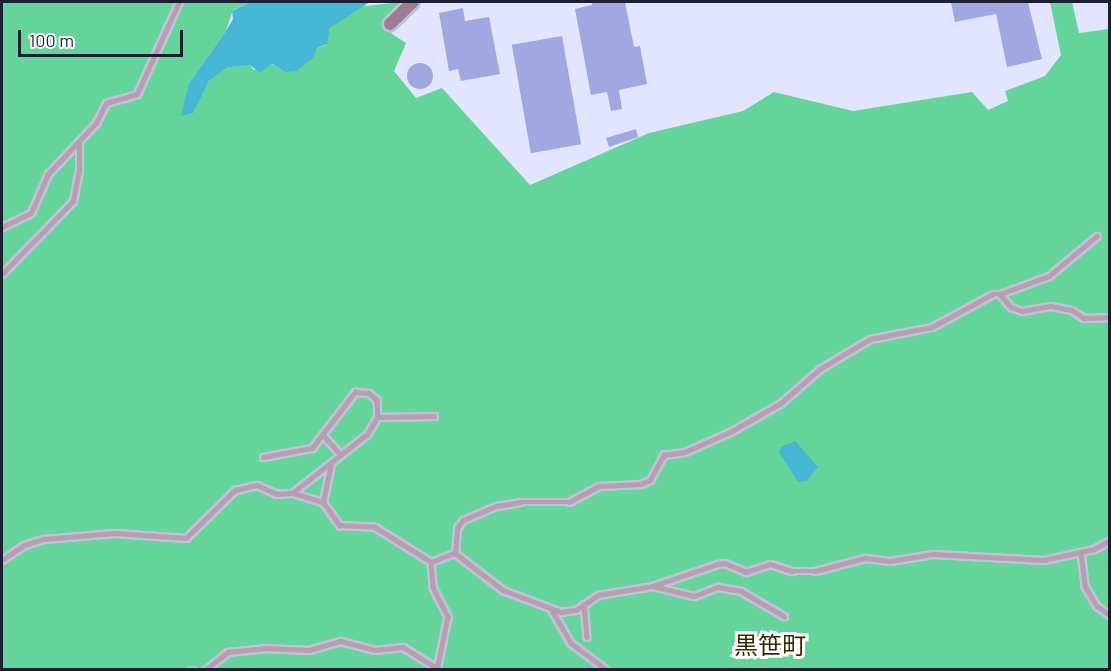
<!DOCTYPE html>
<html>
<head>
<meta charset="utf-8">
<style>
  body { margin:0 }
  #map { position:relative; width:1111px; height:671px; overflow:hidden; background:#e1e5fd; font-family:Barlow,"Noto Sans JP",sans-serif }
  div>[style] { position:absolute }
  [style*='--x'] { left:calc(var(--x)*1px); top:calc(var(--y)*1px); width:calc(var(--w)*1px); rotate:calc(var(--a)*1deg) }
  .green>* { inset:0; background:#65d49b }
  .water>* { inset:0; background:#46b8d6 }
  .building>* { inset:0; background:#a1a8e1; transform-origin:0 0 }
  .round { border-radius:50% }
  .roads { filter:drop-shadow(2px 0 #bec1d9) drop-shadow(-2px 0 #bec1d9) drop-shadow(0 2px #bec1d9) drop-shadow(0 -2px #bec1d9) }
  .lane>* { height:4.5px; margin:-2.25px; padding:0 2.25px; transform-origin:2.25px; border-radius:2.25px; background:#b79eaf }
  .secondary>* { height:12px; margin:-6px; padding:0 6px; transform-origin:6px; border-radius:6px; background:#9f7b93 }
  span { translate:-50% -50%; white-space:nowrap; text-align:center; line-height:1.15; -webkit-text-stroke:6px #fff; paint-order:stroke }
  .quarter-label { font-size:24px; color:#332b00 }
  .frame { position:absolute; inset:0; border:3px solid #1d1f35; pointer-events:none }
  .scale { position:absolute; left:18px; top:30px; width:165px; height:27px; box-sizing:border-box; border:3px solid #1d1f35; border-top:0; padding-left:8px; font-size:18px; line-height:21px; white-space:nowrap; color:#1d1f35; -webkit-text-stroke:4px #fff; paint-order:stroke }
</style>
</head>
<body>
<div id="map">
  <div class="green">
    <i style="clip-path:polygon(2px 2px,250px 2px,233px 10px,226px 31px,189px 83px,188px 89px,196px 104px,209px 81px,228px 66px,250px 65px,254px 70px,271px 64px,283px 70px,300px 69px,317px 48px,326px 45px,330px 28px,357px 7px,401px 2px,385px 18px,392px 34px,406px 43px,394px 71px,416px 98px,442px 88px,530px 185px,649px 133px,743px 111px,774px 92px,853px 111px,972px 92px,988px 110px,1008px 101px,1005px 91px,1045px 76px,1061px 55px,1050px 2px,1072px 2px,1079px 33px,1109px 29px,1109px 669px,2px 669px)"></i>
  </div>
  <div class="water">
    <i style="clip-path:polygon(250px 2px,370px 2px,330px 28px,327px 44px,317px 48px,313px 58px,297px 71px,286px 72px,272px 64px,260px 73px,250px 65px,228px 67px,209px 81px,193px 113px,181px 116px,189px 83px,226px 31px,233px 19px,232px 11px)"></i>
    <i style="clip-path:polygon(795px 441px,818px 467px,807px 481px,798px 482px,779px 452px,781px 447px)"></i>
  </div>
  <div class="building">
    <i style="clip-path:polygon(592px 2px,625px 2px,634px 47px,640px 46px,647px 84px,619px 90px,622px 109px,611px 111px,607px 92px,591px 95px,575px 9px,592px 5px)"></i>
    <i style="clip-path:polygon(951px 2px,1028px 2px,1042px 59px,1007px 67px,996px 14px,955px 22px)"></i>
    <i style="clip-path:polygon(463px 8px,465px 21px,489px 17px,500px 74px,461px 81px,458px 69px,449px 71px,439px 13px)"></i>
    <i style="left:562px;top:36px;width:110px;height:51px;rotate:80deg"></i>
    <i class="round" style="left:407px;top:63px;width:26px;height:26px"></i>
    <i style="clip-path:polygon(636px 129px,638px 137px,609px 147px,606px 138px)"></i>
  </div>
  <div class="roads">
    <div class="lane">
      <i style="--x:2;--y:227;--w:32;--a:-26"></i>
      <i style="--x:31;--y:213;--w:43;--a:-66.4"></i>
      <i style="--x:48;--y:174;--w:70;--a:-46.7"></i>
      <i style="--x:96;--y:123;--w:22;--a:-63"></i>
      <i style="--x:106;--y:103;--w:32;--a:-16"></i>
      <i style="--x:137;--y:94;--w:101;--a:-65.5"></i>
      <i style="--x:2;--y:274;--w:102;--a:-45.8"></i>
      <i style="--x:73;--y:201;--w:31;--a:-79"></i>
      <i style="--x:79;--y:171;--w:29;--a:-90"></i>
      <i style="--x:1000;--y:294;--w:52;--a:-20.2"></i>
      <i style="--x:1049;--y:276;--w:62;--a:-39.8"></i>
      <i style="--x:378;--y:417;--w:56;--a:-1"></i>
      <i style="--x:324;--y:436;--w:24;--a:48"></i>
      <i style="--x:263;--y:457;--w:50;--a:-10.4"></i>
      <i style="--x:312;--y:448;--w:71;--a:-52.5"></i>
      <i style="--x:355;--y:392;--w:14;--a:4"></i>
      <i style="--x:369;--y:393;--w:11;--a:41"></i>
      <i style="--x:377;--y:400;--w:17;--a:87"></i>
      <i style="--x:378;--y:417;--w:21;--a:121"></i>
      <i style="--x:367;--y:435;--w:94;--a:141.9"></i>
      <i style="--x:323;--y:502;--w:38;--a:-78"></i>
      <i style="--x:1081;--y:552;--w:34;--a:83"></i>
      <i style="--x:1085;--y:586;--w:23;--a:59"></i>
      <i style="--x:1097;--y:606;--w:16;--a:35"></i>
      <i style="--x:455;--y:553;--w:61;--a:37.6"></i>
      <i style="--x:503;--y:590;--w:62;--a:20.8"></i>
      <i style="--x:561;--y:612;--w:15;--a:-8"></i>
      <i style="--x:576;--y:610;--w:27;--a:-34"></i>
      <i style="--x:598;--y:595;--w:56;--a:-9.3"></i>
      <i style="--x:653;--y:586;--w:69;--a:-18.7"></i>
      <i style="--x:718;--y:564;--w:7;--a:-8"></i>
      <i style="--x:725;--y:563;--w:23;--a:23"></i>
      <i style="--x:746;--y:572;--w:25;--a:-18"></i>
      <i style="--x:770;--y:564;--w:23;--a:18"></i>
      <i style="--x:792;--y:571;--w:23;--a:0"></i>
      <i style="--x:815;--y:571;--w:52;--a:-14.6"></i>
      <i style="--x:865;--y:558;--w:25;--a:7"></i>
      <i style="--x:890;--y:561;--w:44;--a:-9.2"></i>
      <i style="--x:933;--y:554;--w:111;--a:3.1"></i>
      <i style="--x:1044;--y:560;--w:51;--a:-12.4"></i>
      <i style="--x:1094;--y:549;--w:18;--a:-29"></i>
      <i style="--x:2;--y:560;--w:27;--a:-34"></i>
      <i style="--x:24;--y:545;--w:21;--a:-17"></i>
      <i style="--x:44;--y:539;--w:71;--a:-4.8"></i>
      <i style="--x:115;--y:533;--w:71;--a:4"></i>
      <i style="--x:186;--y:538;--w:69;--a:-44.4"></i>
      <i style="--x:235;--y:490;--w:23;--a:-13"></i>
      <i style="--x:257;--y:485;--w:22;--a:24"></i>
      <i style="--x:277;--y:494;--w:16;--a:-4"></i>
      <i style="--x:293;--y:493;--w:31;--a:17"></i>
      <i style="--x:323;--y:502;--w:29;--a:54"></i>
      <i style="--x:340;--y:525;--w:35;--a:3"></i>
      <i style="--x:375;--y:527;--w:66;--a:32"></i>
      <i style="--x:431;--y:562;--w:26;--a:-21"></i>
      <i style="--x:455;--y:553;--w:25;--a:-85"></i>
      <i style="--x:457;--y:528;--w:10;--a:-53"></i>
      <i style="--x:463;--y:520;--w:36;--a:-23"></i>
      <i style="--x:496;--y:506;--w:24;--a:-9"></i>
      <i style="--x:520;--y:502;--w:49;--a:0"></i>
      <i style="--x:569;--y:502;--w:34;--a:-28"></i>
      <i style="--x:599;--y:486;--w:42;--a:-2.7"></i>
      <i style="--x:641;--y:484;--w:10;--a:-24"></i>
      <i style="--x:650;--y:480;--w:29;--a:-61"></i>
      <i style="--x:664;--y:455;--w:21;--a:-8"></i>
      <i style="--x:685;--y:452;--w:51;--a:-24.1"></i>
      <i style="--x:732;--y:431;--w:56;--a:-29.7"></i>
      <i style="--x:781;--y:403;--w:52;--a:-41.1"></i>
      <i style="--x:820;--y:369;--w:58;--a:-31"></i>
      <i style="--x:870;--y:339;--w:63;--a:-11"></i>
      <i style="--x:932;--y:327;--w:69;--a:-28.4"></i>
      <i style="--x:993;--y:294;--w:7;--a:0"></i>
      <i style="--x:1000;--y:294;--w:17;--a:50"></i>
      <i style="--x:1011;--y:307;--w:12;--a:20"></i>
      <i style="--x:1022;--y:311;--w:29;--a:-10"></i>
      <i style="--x:1051;--y:306;--w:21;--a:11"></i>
      <i style="--x:1072;--y:310;--w:14;--a:34"></i>
      <i style="--x:1084;--y:318;--w:26;--a:-2"></i>
      <i style="--x:431;--y:562;--w:25;--a:85"></i>
      <i style="--x:433;--y:587;--w:34;--a:63"></i>
      <i style="--x:448;--y:617;--w:54;--a:101.7"></i>
      <i style="--x:653;--y:586;--w:42;--a:13.7"></i>
      <i style="--x:694;--y:596;--w:26;--a:-21"></i>
      <i style="--x:718;--y:587;--w:23;--a:10"></i>
      <i style="--x:741;--y:591;--w:50;--a:30.2"></i>
      <i style="--x:584;--y:604;--w:33;--a:85"></i>
      <i style="--x:552;--y:610;--w:38;--a:60"></i>
      <i style="--x:571;--y:643;--w:45;--a:36.9"></i>
      <i style="--x:190;--y:670;--w:4;--a:0"></i>
      <i style="--x:205;--y:670;--w:29;--a:-38"></i>
      <i style="--x:228;--y:652;--w:36;--a:-6"></i>
      <i style="--x:264;--y:648;--w:45;--a:2.5"></i>
      <i style="--x:309;--y:650;--w:33;--a:-16"></i>
      <i style="--x:341;--y:641;--w:34;--a:15"></i>
      <i style="--x:374;--y:650;--w:29;--a:-6"></i>
      <i style="--x:403;--y:647;--w:39;--a:32"></i>
    </div>
    <div class="secondary">
      <i style="--x:390;--y:24;--w:32;--a:-44"></i>
    </div>
  </div>
  <div class="quarter-label">
    <span style="left:770px;top:645px">黒笹町</span>
  </div>
  <div class="frame"></div>
  <div class="scale">100 m</div>
</div>
</body>
</html>
